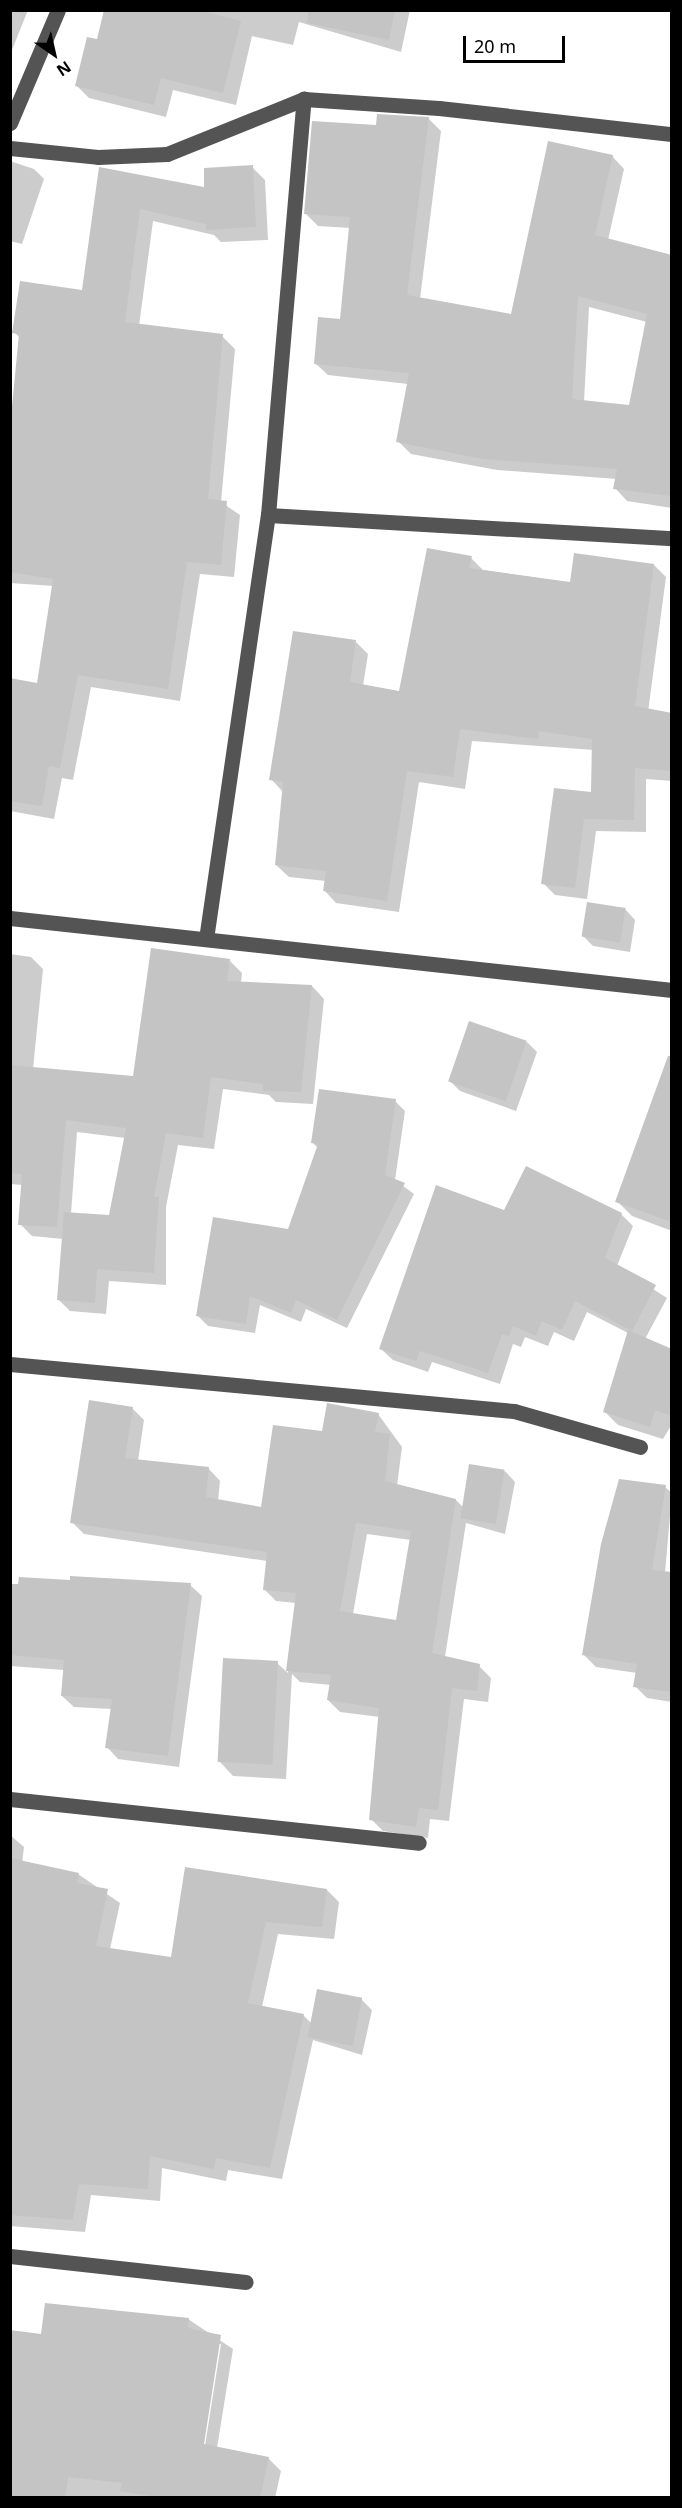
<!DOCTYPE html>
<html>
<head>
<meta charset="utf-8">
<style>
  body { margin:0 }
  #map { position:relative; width:682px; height:2508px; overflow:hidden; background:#fff; font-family:"Noto Sans",sans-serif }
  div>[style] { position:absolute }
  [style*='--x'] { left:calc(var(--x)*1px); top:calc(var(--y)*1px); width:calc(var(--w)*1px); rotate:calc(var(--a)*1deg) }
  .shadow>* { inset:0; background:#0003 }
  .building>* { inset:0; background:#c4c4c4; transform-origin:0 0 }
  .minor>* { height:15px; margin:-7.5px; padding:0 7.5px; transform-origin:7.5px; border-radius:7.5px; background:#545454 }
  span { translate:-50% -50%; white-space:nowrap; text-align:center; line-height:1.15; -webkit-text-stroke:5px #fff; paint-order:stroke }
  .frame { position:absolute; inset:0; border:12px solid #000; pointer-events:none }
  .north { position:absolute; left:24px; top:24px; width:60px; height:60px; -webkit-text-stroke:4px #fff; paint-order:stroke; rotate:146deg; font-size:16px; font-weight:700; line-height:24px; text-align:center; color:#000 }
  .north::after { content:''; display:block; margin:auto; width:21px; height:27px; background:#000; clip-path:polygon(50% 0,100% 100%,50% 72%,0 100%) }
  .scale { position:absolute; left:463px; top:36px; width:102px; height:27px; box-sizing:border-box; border:3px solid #000; border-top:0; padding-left:8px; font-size:18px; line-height:21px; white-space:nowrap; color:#000; -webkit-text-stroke:4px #fff; paint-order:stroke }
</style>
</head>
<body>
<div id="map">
  <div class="shadow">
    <i style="clip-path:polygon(10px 10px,28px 10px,10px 55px)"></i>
    <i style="clip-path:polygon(199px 10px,410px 10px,401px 52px,299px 22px,293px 45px,252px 36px,236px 105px,173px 90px,166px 117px,89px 98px,77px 86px,98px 41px)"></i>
    <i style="clip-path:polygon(evenodd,378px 115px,429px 119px,441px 131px,420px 299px,512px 316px,612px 156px,624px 169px,608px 240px,672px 257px,672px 508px,627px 501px,615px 488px,617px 479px,497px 470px,411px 454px,398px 441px,408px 384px,328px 375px,315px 363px,342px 321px,351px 228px,318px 226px,305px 213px,377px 127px,378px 115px,589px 307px,647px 322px,630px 407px,584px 402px,589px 307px)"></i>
    <i style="clip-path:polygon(10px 161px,34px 169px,44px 179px,22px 244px,10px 241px)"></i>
    <i style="clip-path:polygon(252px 167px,265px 180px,268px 240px,221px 242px,214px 235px,153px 221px,139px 326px,222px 336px,235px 349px,221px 502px,240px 515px,234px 577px,200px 574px,180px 701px,91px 687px,73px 780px,62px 778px,54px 819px,10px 811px,10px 679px,39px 685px,54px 586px,10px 583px,10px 439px,20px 338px,14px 332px,83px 292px,101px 168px,206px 189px)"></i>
    <i style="clip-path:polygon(471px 558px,483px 570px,572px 583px,654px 565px,666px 577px,648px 712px,672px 714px,672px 781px,646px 779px,646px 832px,596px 831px,587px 899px,555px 895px,543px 883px,593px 794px,594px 750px,472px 741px,465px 789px,419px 782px,399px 912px,336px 903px,324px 890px,326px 881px,289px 877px,276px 865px,283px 792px,271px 779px,356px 642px,368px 654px,363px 686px,401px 692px)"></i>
    <i style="clip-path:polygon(625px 909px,635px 920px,630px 952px,593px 946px,583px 936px)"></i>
    <i style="clip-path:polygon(evenodd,10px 954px,31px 957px,43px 969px,33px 1069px,135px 1078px,230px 961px,242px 973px,241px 983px,312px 986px,324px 999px,313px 1104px,276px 1102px,269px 1095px,223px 1089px,214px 1149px,178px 1145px,166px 1207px,166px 1285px,109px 1281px,106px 1314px,70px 1311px,58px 1299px,63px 1239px,32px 1236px,20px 1224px,23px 1185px,10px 1184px,10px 954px,77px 1132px,125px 1138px,111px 1217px,71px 1214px,77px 1132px)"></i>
    <i style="clip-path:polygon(527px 1042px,537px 1052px,516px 1111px,460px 1091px,449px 1080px)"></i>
    <i style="clip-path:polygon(672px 1059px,672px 1231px,632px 1216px,617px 1201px)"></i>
    <i style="clip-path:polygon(395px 1101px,405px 1111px,395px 1180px,414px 1194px,347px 1328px,306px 1309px,301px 1322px,260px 1305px,255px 1333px,208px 1326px,198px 1316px,289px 1230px,318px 1148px,312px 1142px)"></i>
    <i style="clip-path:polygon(505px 1211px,621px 1214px,633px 1226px,617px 1266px,667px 1298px,645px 1339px,672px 1350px,672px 1424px,663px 1439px,618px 1425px,605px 1412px,628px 1333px,587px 1312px,574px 1341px,554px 1332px,548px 1346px,525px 1337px,521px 1347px,513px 1344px,500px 1384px,432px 1362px,428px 1372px,393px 1360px,381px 1349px)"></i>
    <i style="clip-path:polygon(evenodd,132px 1408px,144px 1420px,138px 1461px,209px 1469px,220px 1481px,218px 1501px,263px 1509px,324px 1433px,378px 1414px,402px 1447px,397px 1486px,456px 1500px,463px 1507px,505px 1471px,515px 1482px,505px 1534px,466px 1523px,445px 1657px,479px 1666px,491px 1678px,488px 1702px,464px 1699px,449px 1821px,430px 1819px,428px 1838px,383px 1831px,371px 1819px,380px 1717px,340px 1712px,328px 1700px,331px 1685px,300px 1682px,292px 1674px,286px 1779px,233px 1776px,219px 1761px,277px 1663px,288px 1673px,296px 1603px,276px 1601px,264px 1589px,267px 1561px,84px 1534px,72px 1522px,132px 1408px,367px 1534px,411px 1540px,397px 1622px,353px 1614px,367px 1534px)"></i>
    <i style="clip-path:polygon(665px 1487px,672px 1493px,665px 1573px,672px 1573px,672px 1702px,647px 1698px,635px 1686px,637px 1673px,596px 1667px,584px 1655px)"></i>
    <i style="clip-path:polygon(10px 1585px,190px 1585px,202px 1596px,179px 1767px,118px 1759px,107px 1747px,112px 1709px,74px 1707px,62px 1696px,64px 1670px,10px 1666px)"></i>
    <i style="clip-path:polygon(10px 1835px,24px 1847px,21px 1872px,10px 1870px)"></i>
    <i style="clip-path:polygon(78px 1874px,120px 1903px,110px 1949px,172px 1958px,327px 1890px,339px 1902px,334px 1939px,278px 1934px,262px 2007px,303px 2015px,311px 2023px,361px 1999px,372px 2010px,362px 2055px,313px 2040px,282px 2179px,228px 2170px,226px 2181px,162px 2168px,160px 2201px,91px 2195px,85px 2232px,10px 2226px,10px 2039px)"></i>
    <i style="clip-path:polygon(evenodd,188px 2319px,233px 2349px,217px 2448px,268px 2458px,281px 2471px,275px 2498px,10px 2498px,42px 2336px,188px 2319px,218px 2344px,221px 2344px,204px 2452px,201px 2451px,218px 2344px)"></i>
  </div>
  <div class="building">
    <i style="clip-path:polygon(104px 10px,198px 10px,241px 21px,223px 93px,161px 78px,154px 105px,75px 86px,87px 37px,97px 39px)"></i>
    <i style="clip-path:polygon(308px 10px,395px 10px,389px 40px,307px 23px)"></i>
    <i style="clip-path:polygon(evenodd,377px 114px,429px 117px,407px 295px,511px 314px,548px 141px,613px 155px,595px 235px,672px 255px,672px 496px,613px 489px,617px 469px,483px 459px,396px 442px,409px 373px,314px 364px,318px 317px,340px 319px,350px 217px,304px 214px,312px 121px,376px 125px,377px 114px,578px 296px,647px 314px,629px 405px,572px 399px,578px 296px)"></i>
    <i style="clip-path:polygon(253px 165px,256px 227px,206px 230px,206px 224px,140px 209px,125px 322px,223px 334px,208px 499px,227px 501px,221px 565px,187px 562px,168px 689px,78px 675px,60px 768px,49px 766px,42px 806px,10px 801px,10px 678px,37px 683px,53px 579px,10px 572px,10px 427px,19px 334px,12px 333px,20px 281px,82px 290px,99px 167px,204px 187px,204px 168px)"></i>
    <i style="clip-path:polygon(427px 548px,472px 556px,469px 568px,570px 582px,574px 553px,654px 564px,635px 706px,672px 713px,672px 771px,635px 768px,634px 820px,584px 819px,575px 888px,541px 884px,554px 788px,591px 792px,592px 739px,539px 731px,538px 739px,460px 729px,453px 777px,407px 771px,387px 901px,323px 891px,326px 871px,275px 865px,283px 782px,269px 780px,293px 631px,356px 640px,350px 682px,399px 691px)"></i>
    <i style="left:587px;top:902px;width:39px;height:35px;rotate:9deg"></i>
    <i style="clip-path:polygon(151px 948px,230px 959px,227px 981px,312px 985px,301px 1092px,263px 1091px,263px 1084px,211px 1077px,203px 1138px,166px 1133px,154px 1197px,159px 1197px,154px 1273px,97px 1269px,95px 1303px,57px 1300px,64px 1212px,109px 1215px,126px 1128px,66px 1120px,57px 1227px,18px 1225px,22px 1174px,10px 1173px,10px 1065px,133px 1076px)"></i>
    <i style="left:469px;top:1021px;width:61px;height:64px;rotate:19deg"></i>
    <i style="clip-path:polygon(668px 1056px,672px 1056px,672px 1222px,615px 1202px)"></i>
    <i style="clip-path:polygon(319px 1089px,396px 1099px,385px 1175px,405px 1183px,337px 1320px,296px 1300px,291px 1313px,250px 1296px,246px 1324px,196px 1316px,213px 1217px,288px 1229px,318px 1144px,311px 1143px)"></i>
    <i style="clip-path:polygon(526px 1166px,622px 1213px,605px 1258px,656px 1285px,632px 1331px,575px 1301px,562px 1330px,542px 1321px,536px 1336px,513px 1326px,509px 1336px,502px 1334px,488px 1373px,420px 1351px,416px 1361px,379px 1349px,436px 1185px,504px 1210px)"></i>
    <i style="clip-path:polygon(628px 1330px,672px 1349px,672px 1416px,655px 1410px,650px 1427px,603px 1412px)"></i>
    <i style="clip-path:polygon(evenodd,89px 1400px,133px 1407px,125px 1458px,209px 1467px,206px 1497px,261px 1507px,273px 1425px,322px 1431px,327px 1403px,379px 1413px,375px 1432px,390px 1434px,385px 1481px,456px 1499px,432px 1653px,480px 1664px,477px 1691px,452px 1688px,438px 1810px,419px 1808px,416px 1827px,369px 1820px,379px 1708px,327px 1700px,331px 1675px,286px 1671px,296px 1593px,263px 1590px,267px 1552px,70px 1523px,89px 1400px,356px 1523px,411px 1531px,396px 1620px,340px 1611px,356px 1523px)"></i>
    <i style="left:469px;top:1464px;width:36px;height:55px;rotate:9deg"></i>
    <i style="clip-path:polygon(619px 1479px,666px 1485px,652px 1570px,672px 1572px,672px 1692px,633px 1687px,637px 1664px,582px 1655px,601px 1544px)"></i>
    <i style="clip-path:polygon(70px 1576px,191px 1583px,168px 1756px,105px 1748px,112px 1699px,61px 1696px,64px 1660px,10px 1655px,10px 1584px,18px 1584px,19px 1577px,70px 1580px)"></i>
    <i style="left:223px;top:1658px;width:55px;height:104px;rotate:3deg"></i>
    <i style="clip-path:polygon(10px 1858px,79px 1873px,77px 1883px,108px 1889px,96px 1946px,171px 1957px,185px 1867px,327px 1889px,322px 1927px,266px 1922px,248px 2003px,304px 2014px,270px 2168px,216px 2158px,214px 2169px,150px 2156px,148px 2189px,79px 2184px,73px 2220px,10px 2215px)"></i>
    <i style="left:317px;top:1989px;width:46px;height:49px;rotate:11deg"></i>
    <i style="clip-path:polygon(45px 2303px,189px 2318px,188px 2328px,221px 2335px,204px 2444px,269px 2457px,260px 2498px,161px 2498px,120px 2491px,122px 2483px,68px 2477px,65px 2498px,10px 2498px,10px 2330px,41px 2334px)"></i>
  </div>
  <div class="minor">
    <i style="--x:10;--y:123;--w:123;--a:-67"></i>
    <i style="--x:10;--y:148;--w:88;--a:5.8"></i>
    <i style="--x:98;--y:157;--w:69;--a:-2.5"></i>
    <i style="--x:167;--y:154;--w:148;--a:-21.9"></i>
    <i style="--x:304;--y:99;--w:135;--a:3.8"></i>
    <i style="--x:439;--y:108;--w:234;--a:6.4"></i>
    <i style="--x:268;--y:515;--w:405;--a:3.3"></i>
    <i style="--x:10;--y:918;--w:666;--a:6.21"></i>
    <i style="--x:206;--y:939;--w:429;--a:-81.7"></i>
    <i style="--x:268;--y:515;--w:418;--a:-85.1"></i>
    <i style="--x:10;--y:1364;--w:506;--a:5.33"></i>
    <i style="--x:514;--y:1411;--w:131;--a:15.9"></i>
    <i style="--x:10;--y:1799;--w:411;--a:6.1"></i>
    <i style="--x:10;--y:2256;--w:237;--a:6.3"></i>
  </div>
  <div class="frame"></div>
  <div class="north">N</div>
  <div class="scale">20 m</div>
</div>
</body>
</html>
